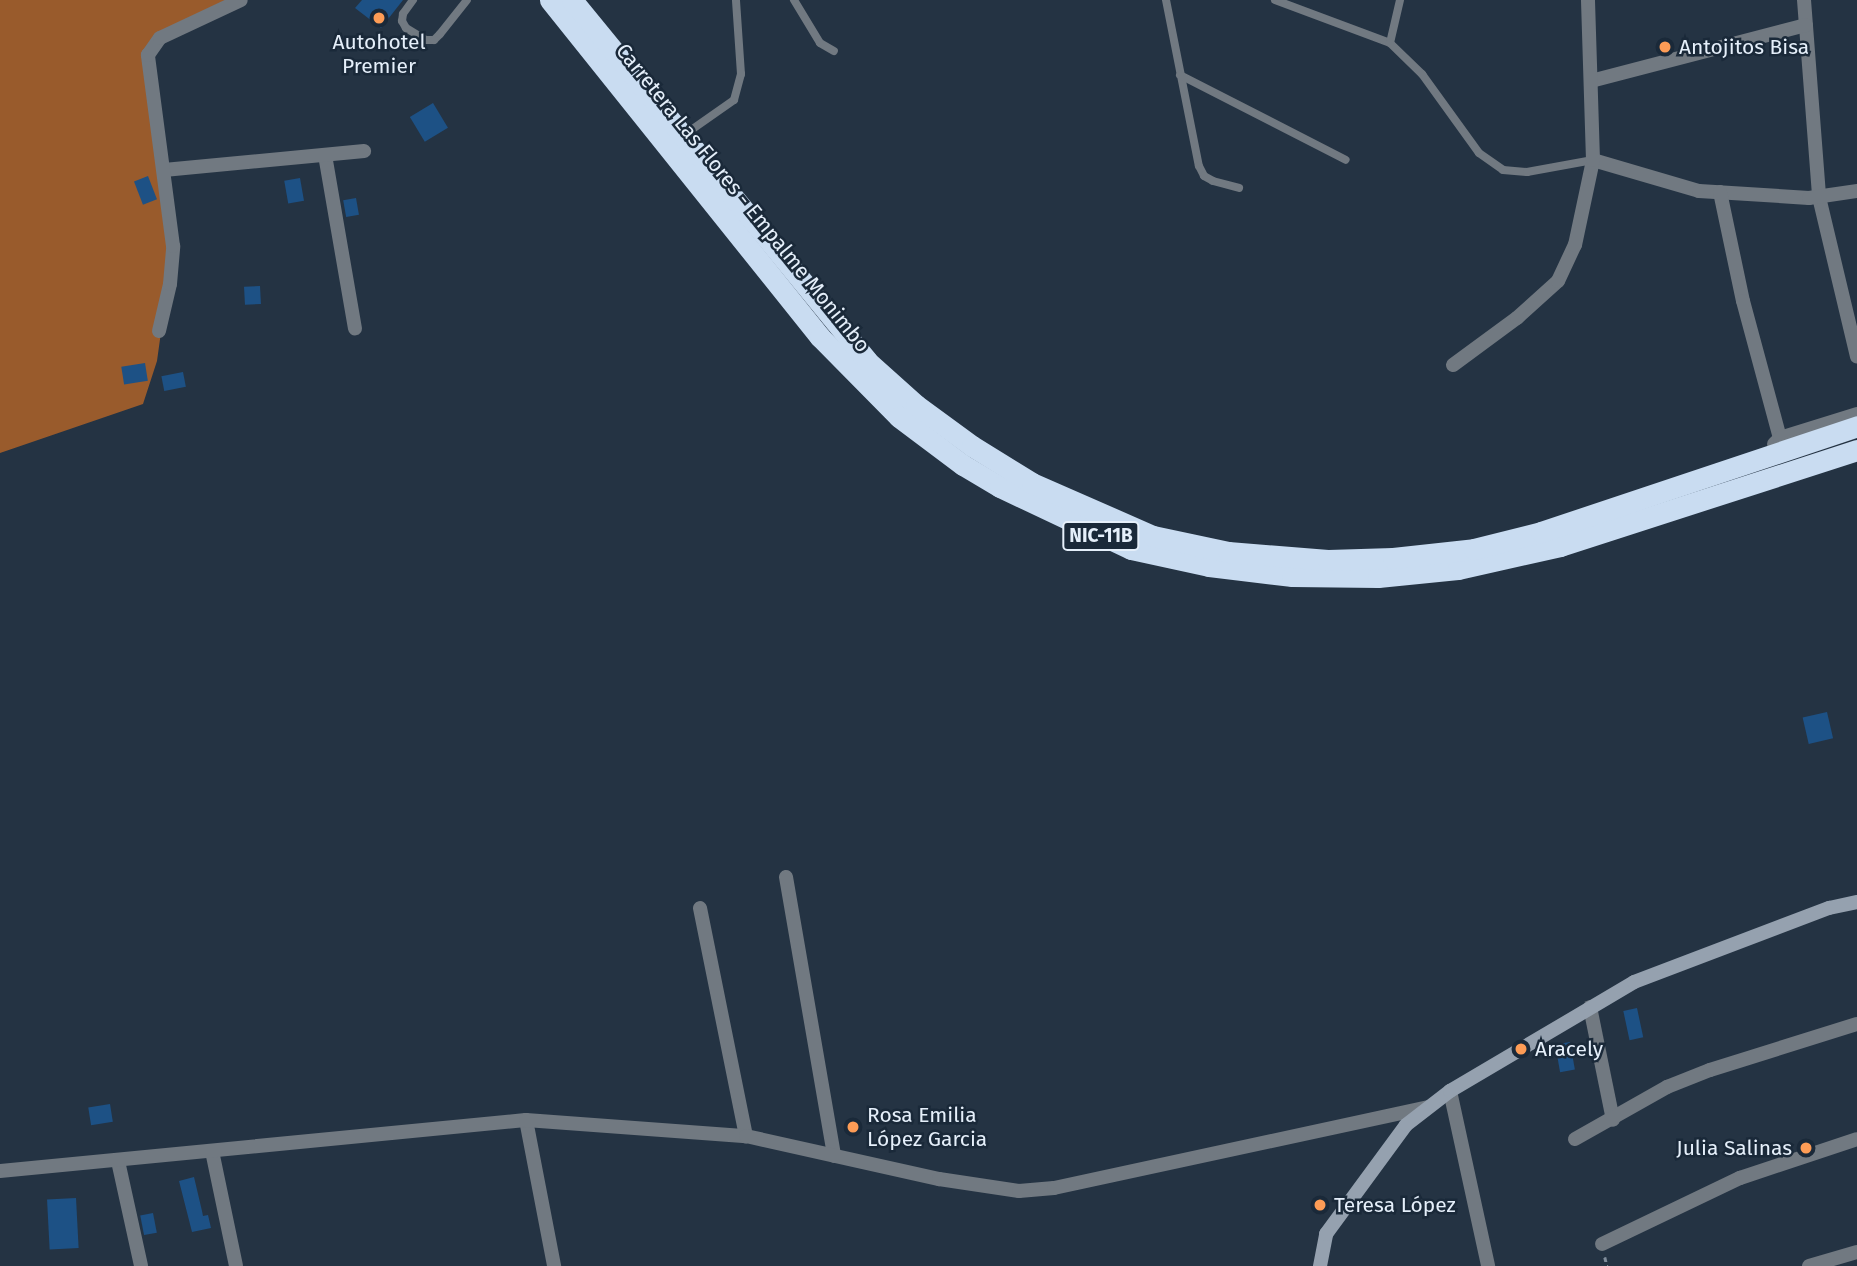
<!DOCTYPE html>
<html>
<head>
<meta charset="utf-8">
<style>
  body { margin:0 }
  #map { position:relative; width:1857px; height:1266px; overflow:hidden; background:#243343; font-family:"Fira Sans",sans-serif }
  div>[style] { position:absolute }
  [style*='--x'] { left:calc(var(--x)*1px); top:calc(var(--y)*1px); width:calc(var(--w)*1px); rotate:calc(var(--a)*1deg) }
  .forest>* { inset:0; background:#995b2c }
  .building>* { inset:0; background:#1d5185; transform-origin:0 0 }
  .path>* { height:2.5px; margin-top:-1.25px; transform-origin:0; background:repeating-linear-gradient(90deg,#808d9b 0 5px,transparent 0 8.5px) }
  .lane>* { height:8px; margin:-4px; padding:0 4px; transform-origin:4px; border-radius:4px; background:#717981 }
  .street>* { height:14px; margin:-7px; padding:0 7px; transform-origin:7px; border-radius:7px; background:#717981 }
  .secondary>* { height:14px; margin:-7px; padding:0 7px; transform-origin:7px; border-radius:7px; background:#95a1af }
  .highway>* { height:21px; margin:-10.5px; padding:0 10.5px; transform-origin:10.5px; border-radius:10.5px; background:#c9dcf1 }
  .dots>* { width:19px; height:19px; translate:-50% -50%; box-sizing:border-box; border:4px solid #1a2939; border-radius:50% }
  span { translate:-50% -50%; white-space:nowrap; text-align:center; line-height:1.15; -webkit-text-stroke:5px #1a2939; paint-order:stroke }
  .shield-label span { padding:2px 5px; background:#1a2939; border:2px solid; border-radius:5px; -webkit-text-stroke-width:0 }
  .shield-label { font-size:19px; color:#e5effa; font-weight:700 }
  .poi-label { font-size:21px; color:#e5effa }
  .left { translate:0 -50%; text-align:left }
  .right { translate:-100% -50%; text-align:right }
  .street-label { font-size:21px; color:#e5effa }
</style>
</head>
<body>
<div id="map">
  <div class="forest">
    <i style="clip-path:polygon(0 0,241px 0,190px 22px,148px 55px,173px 246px,157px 361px,143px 404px,0 453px)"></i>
  </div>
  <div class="building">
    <i style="clip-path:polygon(362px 0,403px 0,381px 28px,355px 8px)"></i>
    <i style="left:433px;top:103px;width:29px;height:27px;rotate:59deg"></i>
    <i style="left:148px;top:176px;width:25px;height:15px;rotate:69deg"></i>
    <i style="left:300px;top:178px;width:23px;height:16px;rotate:80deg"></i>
    <i style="left:356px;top:198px;width:17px;height:13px;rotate:80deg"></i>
    <i style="left:260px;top:286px;width:18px;height:16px;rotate:87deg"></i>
    <i style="left:145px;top:363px;width:18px;height:24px;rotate:81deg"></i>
    <i style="left:183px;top:372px;width:15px;height:22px;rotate:79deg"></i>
    <i style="left:1827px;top:712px;width:27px;height:25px;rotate:77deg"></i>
    <i style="left:1637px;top:1008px;width:30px;height:14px;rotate:78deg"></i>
    <i style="left:1570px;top:1042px;width:28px;height:15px;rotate:80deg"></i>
    <i style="left:110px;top:1104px;width:18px;height:22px;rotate:81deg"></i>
    <i style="clip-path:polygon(194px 1177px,202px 1211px,203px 1216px,208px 1215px,211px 1228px,192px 1232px,179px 1181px)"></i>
    <i style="left:76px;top:1198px;width:50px;height:29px;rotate:87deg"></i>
    <i style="left:153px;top:1213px;width:20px;height:13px;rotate:79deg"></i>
  </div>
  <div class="path">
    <i style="--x:1605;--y:1257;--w:9;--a:77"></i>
  </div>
  <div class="lane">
    <i style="--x:413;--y:0;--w:17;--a:126"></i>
    <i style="--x:403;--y:14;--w:7;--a:98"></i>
    <i style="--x:402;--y:21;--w:8;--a:60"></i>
    <i style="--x:406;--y:28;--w:23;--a:31"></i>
    <i style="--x:426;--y:40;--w:8;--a:0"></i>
    <i style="--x:434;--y:40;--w:8;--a:-45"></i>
    <i style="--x:440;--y:34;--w:43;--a:-51.5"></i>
    <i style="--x:794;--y:0;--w:50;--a:58.8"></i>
    <i style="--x:820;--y:43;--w:16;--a:30"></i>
    <i style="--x:1166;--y:0;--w:169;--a:78.8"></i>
    <i style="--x:1199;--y:166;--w:11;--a:63"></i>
    <i style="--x:1204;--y:176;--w:10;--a:29"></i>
    <i style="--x:1213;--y:181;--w:27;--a:15"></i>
    <i style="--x:1275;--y:0;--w:123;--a:20.5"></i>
    <i style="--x:1400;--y:0;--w:44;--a:103.1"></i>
    <i style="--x:1390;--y:43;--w:45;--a:44.1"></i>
    <i style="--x:1422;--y:74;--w:97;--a:54.2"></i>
    <i style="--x:1479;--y:153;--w:29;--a:35"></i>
    <i style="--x:1503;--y:170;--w:24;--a:5"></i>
    <i style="--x:1527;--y:172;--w:67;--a:-10.3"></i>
    <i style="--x:1180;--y:75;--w:186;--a:27.1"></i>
    <i style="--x:684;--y:135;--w:61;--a:-35"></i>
    <i style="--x:734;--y:100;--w:27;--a:-75"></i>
    <i style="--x:741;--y:74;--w:74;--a:-93.9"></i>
  </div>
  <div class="street">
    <i style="--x:1804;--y:0;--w:198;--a:85.6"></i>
    <i style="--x:1819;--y:197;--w:164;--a:76.6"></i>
    <i style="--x:1591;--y:81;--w:222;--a:-14.6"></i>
    <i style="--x:325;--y:155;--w:176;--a:80.2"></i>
    <i style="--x:1593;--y:160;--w:110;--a:16.3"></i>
    <i style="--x:1699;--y:191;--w:110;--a:3.6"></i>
    <i style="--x:1809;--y:198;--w:49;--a:-8.3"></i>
    <i style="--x:164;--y:170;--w:201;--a:-5.4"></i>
    <i style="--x:1720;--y:192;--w:111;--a:78.1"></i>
    <i style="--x:1743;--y:301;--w:142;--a:74.9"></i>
    <i style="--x:159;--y:331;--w:48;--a:-76.8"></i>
    <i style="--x:170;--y:284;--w:38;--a:-85"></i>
    <i style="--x:173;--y:246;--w:193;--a:-97.5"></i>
    <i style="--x:148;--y:55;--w:21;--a:-55"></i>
    <i style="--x:160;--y:38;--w:89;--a:-25.1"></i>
    <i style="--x:1453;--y:365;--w:79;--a:-36.3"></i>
    <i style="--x:1517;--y:318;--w:55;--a:-42.1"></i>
    <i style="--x:1558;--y:281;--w:40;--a:-65"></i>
    <i style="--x:1575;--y:245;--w:87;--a:-78"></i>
    <i style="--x:1593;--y:160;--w:160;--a:-91.8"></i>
    <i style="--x:1774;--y:444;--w:8;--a:-45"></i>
    <i style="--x:1780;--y:438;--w:81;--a:-17.3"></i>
    <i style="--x:786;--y:877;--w:283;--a:80.2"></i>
    <i style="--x:700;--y:908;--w:233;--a:78.6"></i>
    <i style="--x:1590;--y:1007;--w:115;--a:78.5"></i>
    <i style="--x:1450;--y:1091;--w:179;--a:77.7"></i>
    <i style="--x:526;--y:1120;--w:149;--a:79.1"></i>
    <i style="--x:1575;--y:1139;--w:106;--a:-29.5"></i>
    <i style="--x:1667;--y:1087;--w:46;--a:-21.6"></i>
    <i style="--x:1710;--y:1070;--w:154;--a:-17.4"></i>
    <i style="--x:212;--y:1151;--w:117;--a:78.2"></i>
    <i style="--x:118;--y:1161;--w:107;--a:77.6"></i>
    <i style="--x:0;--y:1171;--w:528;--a:-5.54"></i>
    <i style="--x:526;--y:1120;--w:221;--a:4.2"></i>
    <i style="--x:746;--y:1136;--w:198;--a:12.6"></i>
    <i style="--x:939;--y:1179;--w:81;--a:8.5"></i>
    <i style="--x:1019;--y:1191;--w:35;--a:-5"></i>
    <i style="--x:1054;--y:1188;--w:383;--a:-12.2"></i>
    <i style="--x:1602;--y:1244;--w:153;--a:-25.6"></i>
    <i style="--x:1740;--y:1178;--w:123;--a:-18.4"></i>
    <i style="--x:1809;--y:1266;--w:50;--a:-16.3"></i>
  </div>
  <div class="secondary">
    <i style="--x:1320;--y:1266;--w:33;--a:-79"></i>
    <i style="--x:1326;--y:1234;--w:135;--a:-53.7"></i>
    <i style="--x:1406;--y:1125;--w:56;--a:-37.7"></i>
    <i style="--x:1450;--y:1091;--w:214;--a:-30.6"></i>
    <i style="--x:1634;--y:982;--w:209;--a:-20.8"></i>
    <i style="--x:1829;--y:908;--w:29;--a:-12"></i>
  </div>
  <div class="highway">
    <i style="--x:550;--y:0;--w:432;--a:51.3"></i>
    <i style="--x:820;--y:337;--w:112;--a:45.4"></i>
    <i style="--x:899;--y:417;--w:80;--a:36.9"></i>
    <i style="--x:963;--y:465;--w:43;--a:30.7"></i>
    <i style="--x:1000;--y:487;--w:145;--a:25.3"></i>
    <i style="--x:1131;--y:549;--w:80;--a:12.3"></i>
    <i style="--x:1209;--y:566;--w:84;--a:6.9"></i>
    <i style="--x:1292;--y:576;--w:86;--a:0.7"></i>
    <i style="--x:1378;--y:577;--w:80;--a:-5.7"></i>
    <i style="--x:1458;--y:569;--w:105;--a:-12.7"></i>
    <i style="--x:1560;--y:546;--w:312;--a:-17.9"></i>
    <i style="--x:572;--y:0;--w:466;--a:50.7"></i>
    <i style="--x:867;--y:361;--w:66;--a:41.9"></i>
    <i style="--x:916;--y:405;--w:69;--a:36.2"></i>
    <i style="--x:972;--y:446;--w:70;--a:31.7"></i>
    <i style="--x:1032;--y:483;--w:132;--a:23.7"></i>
    <i style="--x:1153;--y:536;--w:77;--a:12"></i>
    <i style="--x:1228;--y:552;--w:100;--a:4.6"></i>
    <i style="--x:1328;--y:560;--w:65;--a:-1.8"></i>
    <i style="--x:1393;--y:558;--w:81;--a:-6.3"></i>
    <i style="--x:1474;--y:549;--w:69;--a:-14.2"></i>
    <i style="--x:1541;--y:532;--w:333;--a:-18.5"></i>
  </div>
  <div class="dots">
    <i style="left:379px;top:18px;background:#fd9c56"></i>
    <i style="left:1665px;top:47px;background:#fd9c56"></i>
    <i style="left:1521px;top:1049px;background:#fd9c56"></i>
    <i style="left:853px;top:1127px;background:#fd9c56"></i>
    <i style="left:1806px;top:1148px;background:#fd9c56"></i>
    <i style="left:1320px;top:1205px;background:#fd9c56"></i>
  </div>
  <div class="shield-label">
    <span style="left:1101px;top:536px">NIC-11B</span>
  </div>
  <div class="poi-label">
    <span style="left:379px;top:54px">Autohotel<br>Premier</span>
    <span class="left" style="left:1679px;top:47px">Antojitos Bisa</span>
    <span class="left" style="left:1535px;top:1049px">Aracely</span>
    <span class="left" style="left:867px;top:1127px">Rosa Emilia<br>López Garcia</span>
    <span class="right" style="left:1792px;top:1148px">Julia Salinas</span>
    <span class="left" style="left:1334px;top:1205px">Teresa López</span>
  </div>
  <div class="street-label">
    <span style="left:743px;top:198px;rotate:51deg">Carretera Las Flores - Empalme Monimbo</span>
  </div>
</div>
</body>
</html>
